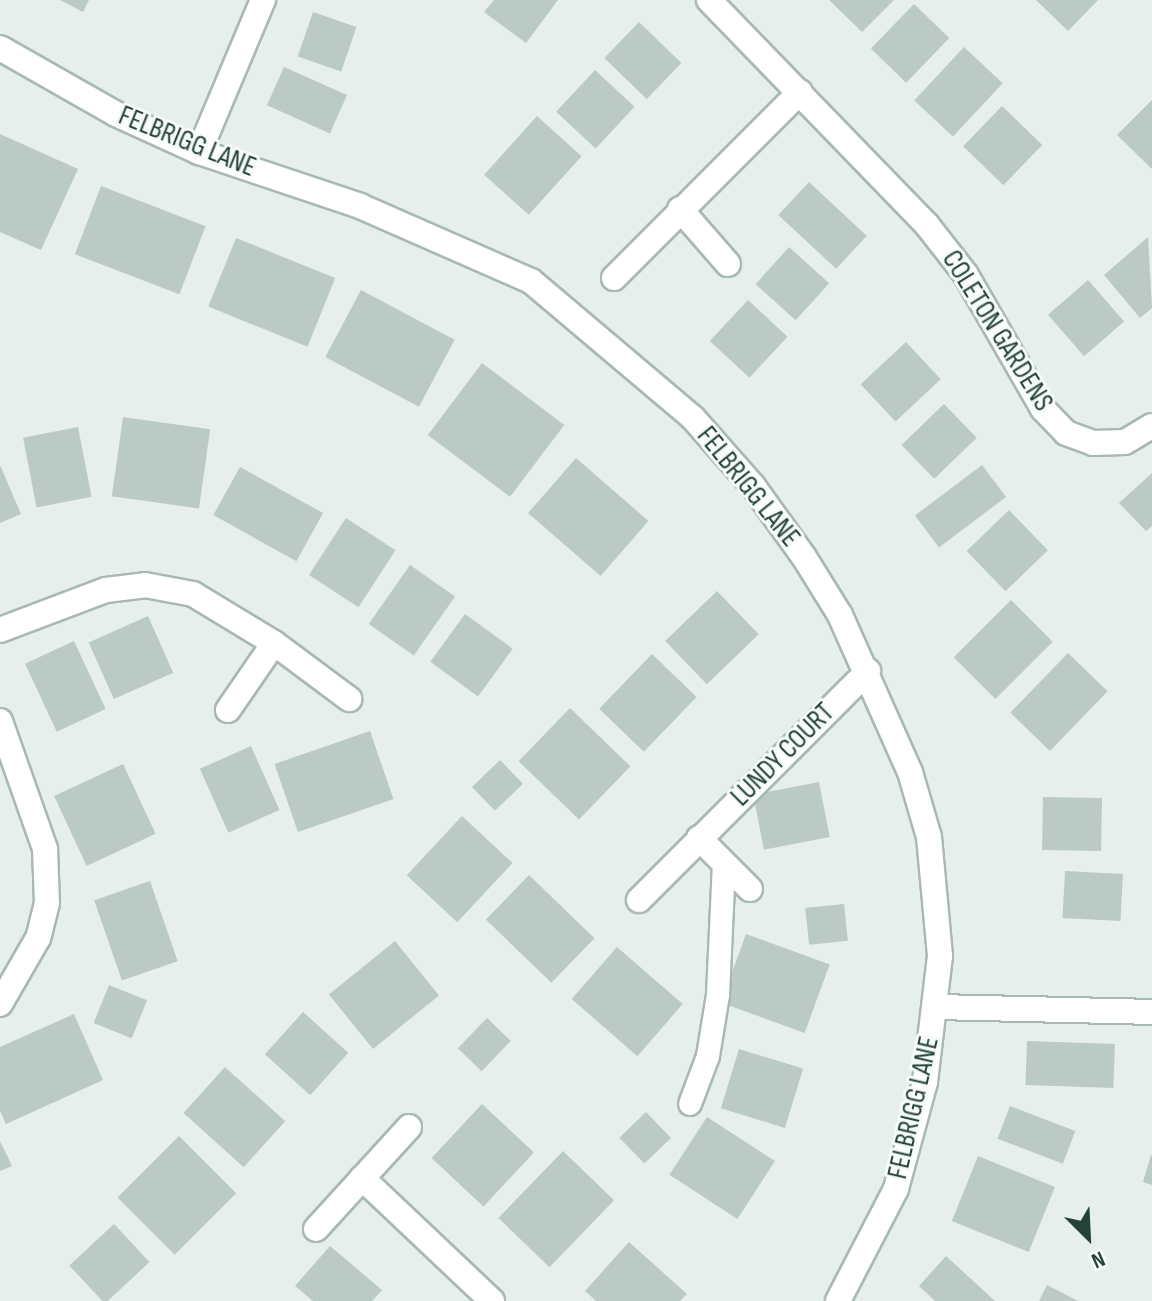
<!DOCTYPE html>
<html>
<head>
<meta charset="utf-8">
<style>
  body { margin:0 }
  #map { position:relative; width:1152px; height:1301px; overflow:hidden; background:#e6efeb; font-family:"Sofia Sans Condensed",sans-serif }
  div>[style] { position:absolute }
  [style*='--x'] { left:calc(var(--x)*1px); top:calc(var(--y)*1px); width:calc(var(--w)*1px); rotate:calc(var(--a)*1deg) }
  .building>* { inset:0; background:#bbcac4; transform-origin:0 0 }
  .roads { filter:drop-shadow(2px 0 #a8b8b2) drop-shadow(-2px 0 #a8b8b2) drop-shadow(0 2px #a8b8b2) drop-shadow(0 -2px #a8b8b2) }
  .service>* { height:22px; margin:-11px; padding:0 11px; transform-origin:11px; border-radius:11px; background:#fff }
  .minor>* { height:24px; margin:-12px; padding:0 12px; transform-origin:12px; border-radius:12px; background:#fff }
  span { translate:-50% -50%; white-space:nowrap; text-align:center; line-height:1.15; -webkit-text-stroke:6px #f7fbf9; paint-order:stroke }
  .street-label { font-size:28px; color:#24423a }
  .north { position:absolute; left:1048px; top:1197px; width:80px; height:80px; -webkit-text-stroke:6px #f7fbf9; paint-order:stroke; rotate:156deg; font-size:22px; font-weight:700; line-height:32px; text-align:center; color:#24423a }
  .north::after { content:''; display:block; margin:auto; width:28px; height:36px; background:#24423a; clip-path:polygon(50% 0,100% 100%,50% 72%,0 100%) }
</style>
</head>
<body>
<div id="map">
  <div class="building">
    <i style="clip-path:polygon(60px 0,89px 0,83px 12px)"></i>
    <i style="clip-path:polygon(494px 0,558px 0,526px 43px,484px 12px)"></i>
    <i style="clip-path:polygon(829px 0,894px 0,862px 32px)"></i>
    <i style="clip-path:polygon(1036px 0,1098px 0,1068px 31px)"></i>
    <i style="left:914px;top:4px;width:49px;height:62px;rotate:44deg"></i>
    <i style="left:313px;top:12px;width:46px;height:47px;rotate:19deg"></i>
    <i style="left:639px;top:22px;width:59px;height:50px;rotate:44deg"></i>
    <i style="left:964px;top:47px;width:53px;height:73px;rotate:43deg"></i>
    <i style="left:284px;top:67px;width:69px;height:42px;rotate:24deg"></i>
    <i style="left:595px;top:70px;width:54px;height:57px;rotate:43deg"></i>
    <i style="clip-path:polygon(1152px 100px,1152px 169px,1117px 135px)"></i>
    <i style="left:1002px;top:106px;width:56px;height:56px;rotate:44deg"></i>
    <i style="left:537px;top:116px;width:60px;height:79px;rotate:42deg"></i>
    <i style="clip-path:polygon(0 134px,78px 169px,41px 250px,0 232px)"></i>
    <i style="left:809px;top:182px;width:79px;height:45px;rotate:43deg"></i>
    <i style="left:101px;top:186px;width:112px;height:73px;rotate:21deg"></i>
    <i style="clip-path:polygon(1148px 237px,1152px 308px,1140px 318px,1104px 275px)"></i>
    <i style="left:236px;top:238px;width:107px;height:74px;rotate:22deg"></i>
    <i style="left:789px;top:247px;width:54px;height:50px;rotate:42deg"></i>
    <i style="left:1088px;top:280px;width:55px;height:53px;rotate:49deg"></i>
    <i style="left:361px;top:290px;width:106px;height:76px;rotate:28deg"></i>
    <i style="left:748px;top:300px;width:54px;height:56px;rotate:43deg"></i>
    <i style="left:906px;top:342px;width:51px;height:62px;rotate:47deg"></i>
    <i style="left:482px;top:363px;width:103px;height:90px;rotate:37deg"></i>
    <i style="left:944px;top:404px;width:47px;height:59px;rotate:46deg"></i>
    <i style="left:123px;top:417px;width:88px;height:80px;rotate:8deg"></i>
    <i style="left:78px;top:427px;width:71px;height:56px;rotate:79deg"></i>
    <i style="left:576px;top:458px;width:96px;height:73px;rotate:41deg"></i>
    <i style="clip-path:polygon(0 465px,21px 514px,0 523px)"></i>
    <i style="left:982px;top:465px;width:40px;height:84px;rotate:53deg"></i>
    <i style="left:240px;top:467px;width:95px;height:55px;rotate:29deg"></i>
    <i style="clip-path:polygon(1152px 473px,1152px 526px,1146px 531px,1119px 503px)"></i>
    <i style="left:1009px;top:510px;width:56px;height:59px;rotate:46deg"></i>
    <i style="left:346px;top:518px;width:59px;height:68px;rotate:33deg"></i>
    <i style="left:410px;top:565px;width:55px;height:72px;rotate:35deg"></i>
    <i style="left:717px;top:591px;width:60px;height:72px;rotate:46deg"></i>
    <i style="left:1011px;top:600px;width:59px;height:81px;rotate:45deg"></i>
    <i style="left:465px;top:614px;width:59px;height:59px;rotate:36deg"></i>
    <i style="left:148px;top:616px;width:62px;height:65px;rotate:66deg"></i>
    <i style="left:74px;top:641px;width:75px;height:54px;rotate:65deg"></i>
    <i style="left:1068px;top:653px;width:55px;height:83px;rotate:44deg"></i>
    <i style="left:652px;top:654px;width:62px;height:76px;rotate:44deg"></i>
    <i style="left:570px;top:708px;width:84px;height:74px;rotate:44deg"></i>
    <i style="left:370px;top:731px;width:72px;height:101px;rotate:71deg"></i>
    <i style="left:251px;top:746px;width:70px;height:56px;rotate:66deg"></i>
    <i style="left:500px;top:760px;width:33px;height:39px;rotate:46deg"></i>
    <i style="left:123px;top:764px;width:77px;height:76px;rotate:65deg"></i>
    <i style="left:819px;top:782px;width:56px;height:67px;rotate:79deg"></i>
    <i style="left:1043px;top:797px;width:59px;height:53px;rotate:1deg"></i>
    <i style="left:462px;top:816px;width:69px;height:81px;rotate:43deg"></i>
    <i style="left:1065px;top:871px;width:58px;height:47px;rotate:3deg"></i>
    <i style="left:529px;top:875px;width:91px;height:62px;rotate:44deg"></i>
    <i style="left:150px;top:881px;width:85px;height:59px;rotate:71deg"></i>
    <i style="left:844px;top:904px;width:37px;height:39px;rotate:84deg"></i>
    <i style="left:746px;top:934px;width:89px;height:73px;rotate:20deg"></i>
    <i style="left:395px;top:941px;width:70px;height:85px;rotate:51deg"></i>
    <i style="left:617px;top:947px;width:87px;height:69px;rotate:41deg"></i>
    <i style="left:109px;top:985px;width:41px;height:41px;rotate:22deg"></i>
    <i style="left:303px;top:1012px;width:61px;height:57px;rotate:42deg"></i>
    <i style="clip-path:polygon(74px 1014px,103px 1080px,6px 1124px,0 1111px,0 1047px)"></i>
    <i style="left:487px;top:1018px;width:33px;height:42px;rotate:44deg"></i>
    <i style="left:1027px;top:1041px;width:88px;height:44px;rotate:2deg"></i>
    <i style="left:739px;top:1049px;width:67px;height:62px;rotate:17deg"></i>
    <i style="left:225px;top:1067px;width:81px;height:62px;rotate:42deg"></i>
    <i style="left:482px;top:1104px;width:71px;height:74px;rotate:43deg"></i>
    <i style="left:1010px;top:1106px;width:70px;height:35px;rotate:21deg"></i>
    <i style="left:646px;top:1112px;width:36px;height:37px;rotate:46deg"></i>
    <i style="left:707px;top:1117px;width:81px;height:69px;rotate:33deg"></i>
    <i style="left:179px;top:1136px;width:81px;height:87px;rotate:45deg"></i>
    <i style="clip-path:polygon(0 1141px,12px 1166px,0 1171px)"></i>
    <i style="left:563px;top:1151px;width:71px;height:93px;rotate:44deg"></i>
    <i style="clip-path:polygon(1151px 1155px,1152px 1156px,1152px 1185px,1143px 1182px)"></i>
    <i style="left:978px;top:1156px;width:83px;height:70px;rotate:22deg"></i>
    <i style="left:114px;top:1224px;width:52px;height:61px;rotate:47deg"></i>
    <i style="clip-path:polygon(629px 1242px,687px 1294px,680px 1301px,596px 1301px,585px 1291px)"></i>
    <i style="clip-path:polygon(330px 1246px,382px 1290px,372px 1301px,313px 1301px,295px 1286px)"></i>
    <i style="clip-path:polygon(946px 1256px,995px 1301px,935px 1301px,919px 1286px)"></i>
    <i style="clip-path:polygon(1047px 1285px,1078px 1301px,1039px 1301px)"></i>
  </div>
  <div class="roads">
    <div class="service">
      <i style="--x:690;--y:1104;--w:51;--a:-69.4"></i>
      <i style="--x:708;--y:1056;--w:62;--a:-80.7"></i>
      <i style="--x:718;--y:995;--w:132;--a:-87.4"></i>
    </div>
    <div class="minor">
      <i style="--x:709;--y:0;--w:313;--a:45.9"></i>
      <i style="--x:927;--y:225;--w:63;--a:52"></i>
      <i style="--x:966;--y:275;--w:155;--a:60.1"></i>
      <i style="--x:1043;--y:409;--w:33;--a:46"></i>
      <i style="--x:1066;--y:433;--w:29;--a:20"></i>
      <i style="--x:1093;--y:443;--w:32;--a:-2"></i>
      <i style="--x:1125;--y:442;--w:31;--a:-31"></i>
      <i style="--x:0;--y:48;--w:133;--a:29.6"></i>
      <i style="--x:116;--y:114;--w:91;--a:24.6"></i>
      <i style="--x:199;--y:152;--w:170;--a:18.5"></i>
      <i style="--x:360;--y:206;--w:187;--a:23.7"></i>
      <i style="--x:531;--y:281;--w:212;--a:40.2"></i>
      <i style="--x:693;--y:418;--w:91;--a:48.6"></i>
      <i style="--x:753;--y:486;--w:87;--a:54.3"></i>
      <i style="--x:804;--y:557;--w:68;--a:58.2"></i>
      <i style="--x:840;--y:615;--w:172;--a:66"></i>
      <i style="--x:910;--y:772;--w:68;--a:73.7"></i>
      <i style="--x:929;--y:837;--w:120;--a:84.7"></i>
      <i style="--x:940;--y:956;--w:127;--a:96.8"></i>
      <i style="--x:925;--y:1082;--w:111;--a:105.2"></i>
      <i style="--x:896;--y:1189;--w:126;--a:117.4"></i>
      <i style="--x:199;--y:152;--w:165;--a:-67.2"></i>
      <i style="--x:680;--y:209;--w:73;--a:48.9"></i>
      <i style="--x:614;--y:278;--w:263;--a:-45"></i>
      <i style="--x:0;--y:630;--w:113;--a:-20.7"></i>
      <i style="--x:106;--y:590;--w:39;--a:-7"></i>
      <i style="--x:145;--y:585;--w:49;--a:10.6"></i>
      <i style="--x:193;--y:594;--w:95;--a:31.2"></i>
      <i style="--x:274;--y:643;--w:94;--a:36.7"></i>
      <i style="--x:228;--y:710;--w:81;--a:-55.5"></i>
      <i style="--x:0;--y:721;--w:136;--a:70.6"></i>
      <i style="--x:45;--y:849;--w:54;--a:87.9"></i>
      <i style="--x:47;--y:903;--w:36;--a:104"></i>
      <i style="--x:38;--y:938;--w:76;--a:119.9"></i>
      <i style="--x:699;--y:838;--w:72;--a:45"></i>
      <i style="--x:639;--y:900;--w:324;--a:-45"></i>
      <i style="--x:935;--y:1007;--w:217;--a:1.3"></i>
      <i style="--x:362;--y:1178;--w:179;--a:43.4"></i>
      <i style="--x:316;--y:1229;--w:138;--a:-47.6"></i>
    </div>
  </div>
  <div class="street-label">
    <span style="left:187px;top:142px;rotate:22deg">FELBRIGG LANE</span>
    <span style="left:997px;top:331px;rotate:58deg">COLETON GARDENS</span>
    <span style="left:748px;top:487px;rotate:51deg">FELBRIGG LANE</span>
    <span style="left:783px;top:755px;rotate:-45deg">LUNDY COURT</span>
    <span style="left:914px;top:1108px;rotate:-77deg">FELBRIGG LANE</span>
  </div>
  <div class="north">N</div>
</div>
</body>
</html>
